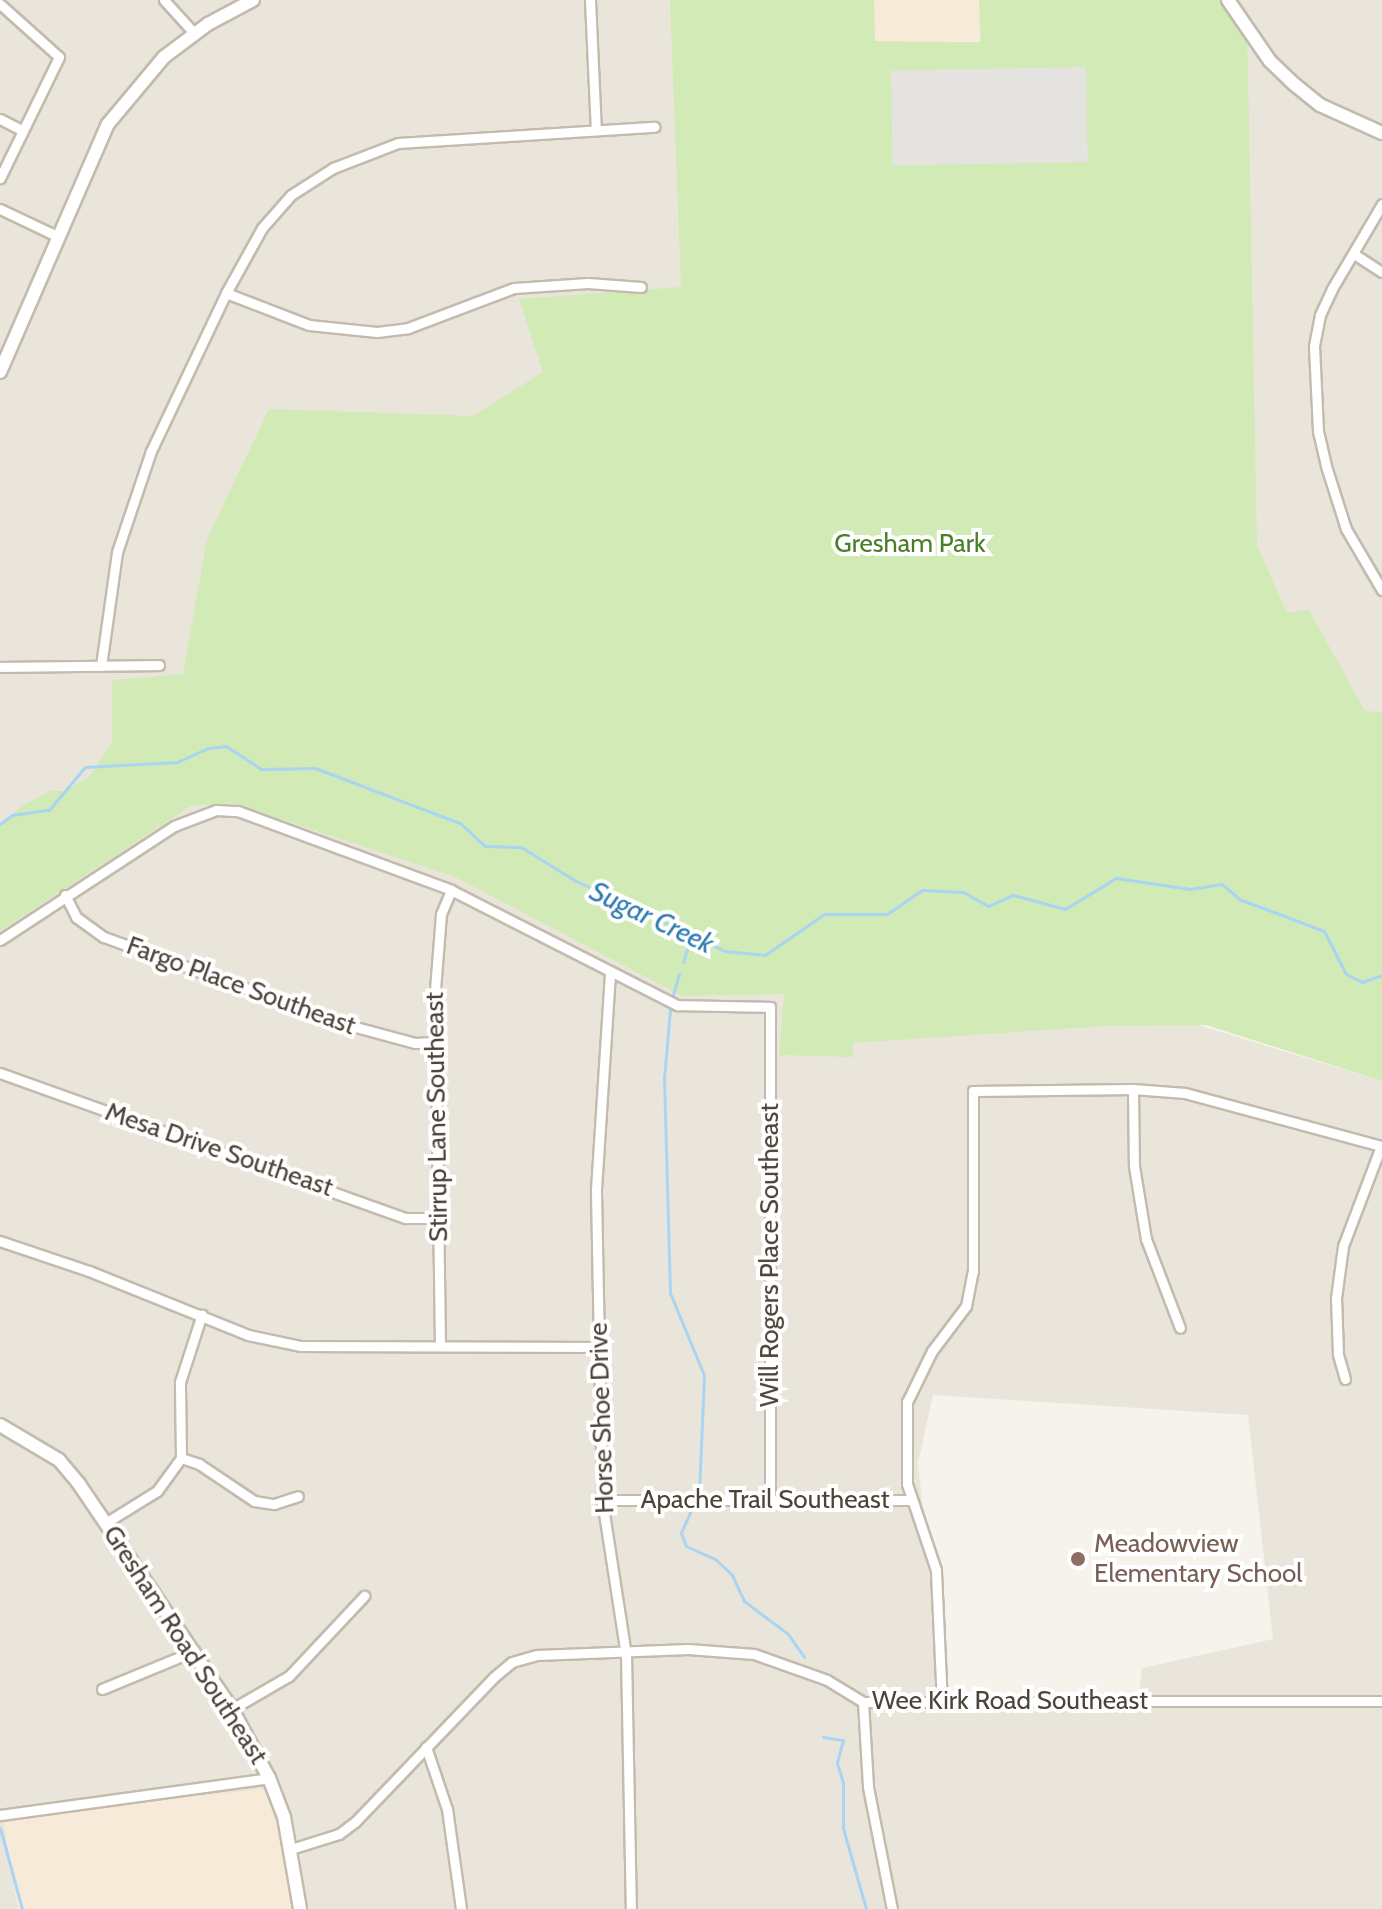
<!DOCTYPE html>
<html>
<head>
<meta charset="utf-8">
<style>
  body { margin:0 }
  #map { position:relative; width:1382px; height:1909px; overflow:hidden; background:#f6f3ec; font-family:Cabin,sans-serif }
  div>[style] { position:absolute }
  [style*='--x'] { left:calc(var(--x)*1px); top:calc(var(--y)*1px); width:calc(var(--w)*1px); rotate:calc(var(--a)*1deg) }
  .residential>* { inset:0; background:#eae5da }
  .commercial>* { inset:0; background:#f7ead8; transform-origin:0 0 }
  .green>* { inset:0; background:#d2eab5 }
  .parking>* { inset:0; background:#e5e3e0; transform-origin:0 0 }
  .stream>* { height:3px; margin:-1.5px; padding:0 1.5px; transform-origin:1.5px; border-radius:1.5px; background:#a9d4f2 }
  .roads { filter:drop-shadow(2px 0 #c2bbae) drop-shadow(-2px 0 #c2bbae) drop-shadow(0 2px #c2bbae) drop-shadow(0 -2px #c2bbae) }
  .minor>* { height:9px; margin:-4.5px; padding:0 4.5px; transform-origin:4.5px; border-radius:4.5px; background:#fff }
  .tertiary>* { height:12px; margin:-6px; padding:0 6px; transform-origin:6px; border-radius:6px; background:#fff }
  .dots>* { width:22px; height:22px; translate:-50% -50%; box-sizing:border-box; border:4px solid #fff; border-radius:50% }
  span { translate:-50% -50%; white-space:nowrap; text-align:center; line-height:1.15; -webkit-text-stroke:8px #fff; paint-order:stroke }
  .park-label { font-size:26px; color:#4a7f2a }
  .street-label { font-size:26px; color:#4b4439 }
  .education-label { font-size:26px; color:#785e54 }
  .left { translate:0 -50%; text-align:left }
  .water-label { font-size:28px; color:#2e7ab2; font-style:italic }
</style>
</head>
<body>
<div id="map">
  <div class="residential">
    <i style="clip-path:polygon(0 0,681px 0,690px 364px,198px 705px,0 834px)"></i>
    <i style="clip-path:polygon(1230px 0,1382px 0,1382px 749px,1351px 757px,1251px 532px)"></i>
    <i style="clip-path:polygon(evenodd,320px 758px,1382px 1081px,1382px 1909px,301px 1909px,3px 1816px,18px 1909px,0 1909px,0 931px,191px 806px,230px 802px,323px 832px,320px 758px,933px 1395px,1248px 1415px,1273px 1639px,1142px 1668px,1138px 1704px,944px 1703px,918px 1463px,933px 1395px)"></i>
  </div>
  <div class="commercial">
    <i style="left:874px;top:0;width:105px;height:41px"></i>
    <i style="clip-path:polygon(265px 1789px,286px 1836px,301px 1909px,18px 1909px,3px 1815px)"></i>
  </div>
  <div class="green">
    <i style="clip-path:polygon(670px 0,874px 0,875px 41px,980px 42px,979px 0,1230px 0,1247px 23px,1257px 545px,1287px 613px,1309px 610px,1365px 711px,1382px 712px,1382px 1081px,1206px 1025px,1107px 1026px,853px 1043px,853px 1057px,779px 1055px,784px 994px,682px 996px,453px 876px,232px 803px,191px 806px,0 931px,0 825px,22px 806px,50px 791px,65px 791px,91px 775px,112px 742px,112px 680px,183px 674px,207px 539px,269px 409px,473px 416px,543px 372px,519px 299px,681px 287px)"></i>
  </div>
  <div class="parking">
    <i style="left:1086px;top:67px;width:95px;height:195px;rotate:89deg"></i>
  </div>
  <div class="stream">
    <i style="--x:0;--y:824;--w:15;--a:-37"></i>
    <i style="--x:12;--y:815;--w:37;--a:-8"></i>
    <i style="--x:49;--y:810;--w:56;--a:-50.1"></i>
    <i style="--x:85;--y:767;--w:92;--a:-3.1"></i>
    <i style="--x:177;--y:762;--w:34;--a:-24"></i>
    <i style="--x:208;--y:748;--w:18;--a:-6"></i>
    <i style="--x:226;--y:746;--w:42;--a:33.3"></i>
    <i style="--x:261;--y:769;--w:54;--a:-1.1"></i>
    <i style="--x:315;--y:768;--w:155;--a:20.8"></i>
    <i style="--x:460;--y:823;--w:34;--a:43"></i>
    <i style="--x:485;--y:846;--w:36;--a:2"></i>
    <i style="--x:521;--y:847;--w:65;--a:31.7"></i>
    <i style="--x:576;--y:881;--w:165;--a:25.2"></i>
    <i style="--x:725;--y:951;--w:40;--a:5.7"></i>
    <i style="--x:765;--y:955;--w:72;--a:-34.8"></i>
    <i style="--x:824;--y:914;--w:63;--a:0"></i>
    <i style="--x:887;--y:914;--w:42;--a:-34.4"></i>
    <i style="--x:922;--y:890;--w:41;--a:2.8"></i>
    <i style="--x:963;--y:892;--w:29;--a:29"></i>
    <i style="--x:988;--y:906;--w:27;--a:-24"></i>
    <i style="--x:1013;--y:895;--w:54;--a:15.1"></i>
    <i style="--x:1065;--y:909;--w:60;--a:-31.3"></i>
    <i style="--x:1116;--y:878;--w:75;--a:8.5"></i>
    <i style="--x:1190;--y:889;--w:32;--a:-9"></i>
    <i style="--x:1222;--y:884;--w:23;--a:41"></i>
    <i style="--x:1239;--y:899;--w:91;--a:20.6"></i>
    <i style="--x:1324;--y:931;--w:48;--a:62.9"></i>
    <i style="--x:1346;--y:974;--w:18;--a:27"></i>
    <i style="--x:1362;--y:982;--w:21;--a:-19"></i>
    <i style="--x:683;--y:962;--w:26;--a:-72"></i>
    <i style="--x:673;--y:995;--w:22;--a:-74"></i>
    <i style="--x:670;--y:1010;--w:68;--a:95"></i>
    <i style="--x:664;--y:1078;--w:215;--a:88.4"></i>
    <i style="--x:670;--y:1293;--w:89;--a:67.5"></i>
    <i style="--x:704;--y:1375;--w:119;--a:92.4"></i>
    <i style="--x:692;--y:1508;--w:27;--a:114"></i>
    <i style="--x:681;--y:1533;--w:14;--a:69"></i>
    <i style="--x:686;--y:1546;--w:32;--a:24"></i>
    <i style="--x:715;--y:1559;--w:23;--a:43"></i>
    <i style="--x:732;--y:1575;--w:29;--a:65"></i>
    <i style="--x:744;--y:1601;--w:55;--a:36.9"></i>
    <i style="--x:788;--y:1634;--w:28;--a:55"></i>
    <i style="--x:823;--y:1737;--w:20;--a:9"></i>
    <i style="--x:843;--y:1740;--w:24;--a:105"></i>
    <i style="--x:837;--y:1763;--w:21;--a:73"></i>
    <i style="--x:843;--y:1783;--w:45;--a:90"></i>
    <i style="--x:843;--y:1828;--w:84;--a:74.1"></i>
    <i style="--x:0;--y:1828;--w:84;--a:74.8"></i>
  </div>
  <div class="roads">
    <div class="minor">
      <i style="--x:164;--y:0;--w:45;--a:47.7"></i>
      <i style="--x:590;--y:0;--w:130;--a:87.4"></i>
      <i style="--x:0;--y:4;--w:79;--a:41.9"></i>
      <i style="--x:59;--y:57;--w:135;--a:116"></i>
      <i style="--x:0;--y:119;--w:22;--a:27"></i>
      <i style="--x:1382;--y:204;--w:99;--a:120.5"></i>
      <i style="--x:1332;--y:289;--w:29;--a:115"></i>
      <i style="--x:1320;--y:315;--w:32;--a:101"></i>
      <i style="--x:1314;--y:346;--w:85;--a:87.3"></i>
      <i style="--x:1318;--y:431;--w:36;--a:77"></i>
      <i style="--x:1326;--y:466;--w:66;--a:72.4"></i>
      <i style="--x:1346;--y:529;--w:71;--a:59.5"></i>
      <i style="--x:0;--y:209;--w:65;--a:25.4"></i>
      <i style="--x:1354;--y:254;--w:33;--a:33"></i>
      <i style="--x:226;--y:293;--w:89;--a:21.1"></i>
      <i style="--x:309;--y:325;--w:68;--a:5.9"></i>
      <i style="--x:377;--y:332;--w:31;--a:-7"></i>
      <i style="--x:408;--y:328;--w:113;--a:-20.7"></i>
      <i style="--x:514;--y:288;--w:74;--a:-3.9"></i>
      <i style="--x:588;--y:283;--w:53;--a:4.3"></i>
      <i style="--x:101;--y:666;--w:115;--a:-82"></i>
      <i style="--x:117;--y:552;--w:107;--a:-71.4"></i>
      <i style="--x:151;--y:451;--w:175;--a:-64.6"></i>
      <i style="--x:226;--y:293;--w:74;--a:-61"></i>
      <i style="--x:262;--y:228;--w:44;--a:-48.7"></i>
      <i style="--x:291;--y:195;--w:50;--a:-32.7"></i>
      <i style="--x:333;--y:168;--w:70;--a:-21"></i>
      <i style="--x:398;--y:143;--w:257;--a:-3.6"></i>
      <i style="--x:0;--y:667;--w:159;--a:-0.7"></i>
      <i style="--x:65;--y:895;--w:25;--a:63"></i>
      <i style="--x:76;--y:917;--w:34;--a:36"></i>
      <i style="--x:104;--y:937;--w:252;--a:19.9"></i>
      <i style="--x:341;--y:1023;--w:77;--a:15.1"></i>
      <i style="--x:415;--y:1043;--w:22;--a:-3"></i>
      <i style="--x:0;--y:940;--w:208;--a:-33.2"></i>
      <i style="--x:174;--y:826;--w:45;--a:-20.9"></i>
      <i style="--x:216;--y:810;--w:22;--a:3"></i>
      <i style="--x:238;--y:811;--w:227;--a:20.3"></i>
      <i style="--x:451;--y:890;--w:254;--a:27"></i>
      <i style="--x:677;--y:1005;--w:93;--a:1.2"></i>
      <i style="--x:770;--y:1007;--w:495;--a:90"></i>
      <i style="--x:610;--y:973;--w:219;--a:93.7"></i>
      <i style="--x:596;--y:1192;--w:308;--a:88.9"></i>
      <i style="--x:602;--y:1500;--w:157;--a:81.2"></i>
      <i style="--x:626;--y:1655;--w:254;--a:88.9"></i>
      <i style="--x:0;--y:1073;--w:431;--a:19.7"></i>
      <i style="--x:406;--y:1218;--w:33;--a:0"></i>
      <i style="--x:1133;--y:1089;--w:77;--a:89.3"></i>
      <i style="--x:1134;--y:1166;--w:74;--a:80.7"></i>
      <i style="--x:1146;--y:1239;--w:95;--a:69.1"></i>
      <i style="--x:0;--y:1241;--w:94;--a:18.6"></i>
      <i style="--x:89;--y:1271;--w:171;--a:21.9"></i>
      <i style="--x:248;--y:1335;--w:53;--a:11.9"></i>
      <i style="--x:300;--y:1346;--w:299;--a:0.2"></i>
      <i style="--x:440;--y:1346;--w:356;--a:-90.8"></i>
      <i style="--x:435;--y:990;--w:76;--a:-85.5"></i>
      <i style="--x:441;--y:914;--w:26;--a:-67"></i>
      <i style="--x:1345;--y:1379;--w:26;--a:-106"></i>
      <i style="--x:1338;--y:1354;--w:56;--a:-92"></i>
      <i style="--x:1336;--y:1298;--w:52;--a:-82.3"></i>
      <i style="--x:1343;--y:1246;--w:107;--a:-69.2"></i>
      <i style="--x:181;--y:1458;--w:19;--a:18"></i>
      <i style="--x:199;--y:1464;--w:66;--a:33.9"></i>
      <i style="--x:254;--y:1501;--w:20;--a:9"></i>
      <i style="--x:274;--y:1504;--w:25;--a:-18"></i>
      <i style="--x:602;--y:1500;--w:310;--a:0"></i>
      <i style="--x:107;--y:1522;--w:59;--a:-31.8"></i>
      <i style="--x:157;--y:1491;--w:41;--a:-54"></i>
      <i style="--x:181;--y:1458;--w:76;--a:-90.8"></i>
      <i style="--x:180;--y:1382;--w:71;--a:-72.1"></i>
      <i style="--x:102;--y:1689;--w:100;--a:-22.4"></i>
      <i style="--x:863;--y:1702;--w:85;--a:86.6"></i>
      <i style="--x:868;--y:1787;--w:124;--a:78.9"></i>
      <i style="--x:942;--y:1704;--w:134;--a:-92.6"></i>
      <i style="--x:936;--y:1570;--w:91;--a:-108.6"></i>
      <i style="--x:907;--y:1484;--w:82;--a:-90"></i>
      <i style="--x:907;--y:1402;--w:57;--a:-63.9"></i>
      <i style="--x:932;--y:1351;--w:56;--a:-52.9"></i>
      <i style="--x:966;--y:1306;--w:36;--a:-79"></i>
      <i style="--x:973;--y:1271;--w:180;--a:-90"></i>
      <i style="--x:973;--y:1091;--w:160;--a:-0.7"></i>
      <i style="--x:1133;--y:1089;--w:52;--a:4.4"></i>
      <i style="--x:1185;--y:1093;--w:204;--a:15.1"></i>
      <i style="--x:232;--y:1709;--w:66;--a:-30.1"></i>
      <i style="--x:289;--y:1676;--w:110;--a:-46.8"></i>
      <i style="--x:426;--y:1747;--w:65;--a:71.3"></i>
      <i style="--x:447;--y:1809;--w:101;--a:82"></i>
      <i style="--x:0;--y:1815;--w:272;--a:-7.8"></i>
      <i style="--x:291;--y:1849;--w:50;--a:-17.4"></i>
      <i style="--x:339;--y:1834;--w:20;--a:-37"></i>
      <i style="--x:355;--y:1822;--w:201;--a:-46.2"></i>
      <i style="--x:494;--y:1677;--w:23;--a:-40"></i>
      <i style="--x:512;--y:1662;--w:26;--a:-16"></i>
      <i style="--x:537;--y:1655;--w:151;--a:-2.3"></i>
      <i style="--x:688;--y:1649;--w:66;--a:4.3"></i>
      <i style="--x:754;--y:1654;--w:77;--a:19.6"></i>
      <i style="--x:827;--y:1680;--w:42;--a:31.4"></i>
      <i style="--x:863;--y:1702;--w:519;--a:-0.11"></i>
    </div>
    <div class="tertiary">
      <i style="--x:1228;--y:0;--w:74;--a:55.5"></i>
      <i style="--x:1270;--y:61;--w:33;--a:44"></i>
      <i style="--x:1294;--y:84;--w:33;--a:39"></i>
      <i style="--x:1320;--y:105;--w:68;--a:24.3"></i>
      <i style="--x:0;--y:372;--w:270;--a:-66.5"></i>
      <i style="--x:108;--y:124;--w:87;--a:-50.1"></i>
      <i style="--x:164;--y:57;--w:55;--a:-36.9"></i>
      <i style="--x:208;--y:24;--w:51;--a:-28.1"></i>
      <i style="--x:0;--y:1425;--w:69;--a:30.7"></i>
      <i style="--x:59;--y:1460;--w:31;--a:50"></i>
      <i style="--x:79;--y:1484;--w:272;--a:55.8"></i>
      <i style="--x:232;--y:1709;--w:78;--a:61.8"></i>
      <i style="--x:269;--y:1778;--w:42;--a:69"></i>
      <i style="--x:284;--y:1817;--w:93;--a:80.1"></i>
    </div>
  </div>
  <div class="dots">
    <i style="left:1078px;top:1559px;background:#8d6e63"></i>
  </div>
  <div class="park-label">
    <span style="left:910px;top:544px">Gresham Park</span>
  </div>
  <div class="street-label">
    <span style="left:241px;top:986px;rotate:20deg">Fargo Place Southeast</span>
    <span style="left:437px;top:1117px;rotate:-91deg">Stirrup Lane Southeast</span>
    <span style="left:219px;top:1150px;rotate:19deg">Mesa Drive Southeast</span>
    <span style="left:770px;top:1255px;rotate:-90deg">Will Rogers Place Southeast</span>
    <span style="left:602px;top:1418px;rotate:-92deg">Horse Shoe Drive</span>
    <span style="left:765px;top:1500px">Apache Trail Southeast</span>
    <span style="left:185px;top:1645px;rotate:57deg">Gresham Road Southeast</span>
    <span style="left:1010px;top:1701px">Wee Kirk Road Southeast</span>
  </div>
  <div class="education-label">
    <span class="left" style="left:1094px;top:1559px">Meadowview<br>Elementary School</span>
  </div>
  <div class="water-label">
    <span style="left:652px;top:917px;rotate:25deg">Sugar Creek</span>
  </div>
</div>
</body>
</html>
